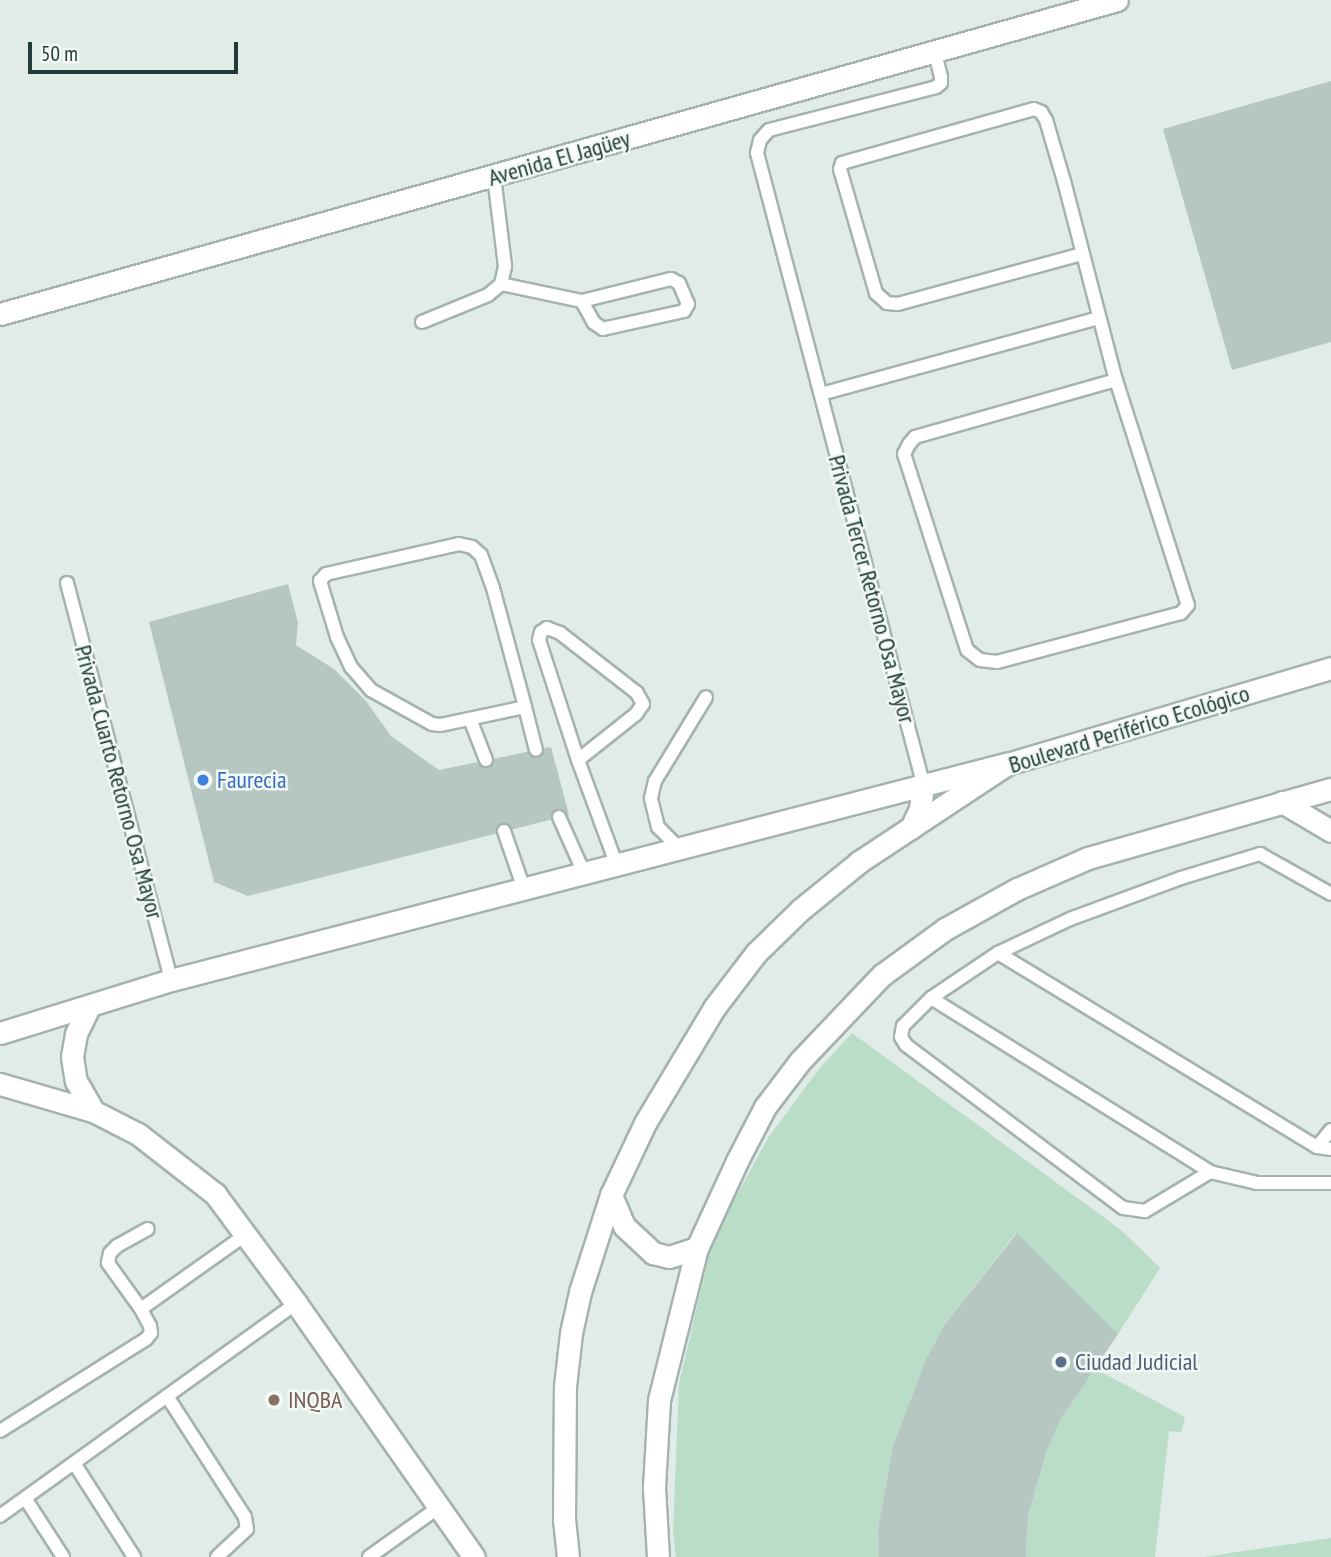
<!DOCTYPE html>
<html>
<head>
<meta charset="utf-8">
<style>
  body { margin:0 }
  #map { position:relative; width:1331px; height:1557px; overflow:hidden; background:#e1ebe8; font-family:"PT Sans Narrow",sans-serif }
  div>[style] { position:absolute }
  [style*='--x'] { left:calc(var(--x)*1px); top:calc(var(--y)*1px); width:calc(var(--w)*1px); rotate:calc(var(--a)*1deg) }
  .green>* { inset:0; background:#b9ddc7 }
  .building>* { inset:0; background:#b6c6c1 }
  .roads { filter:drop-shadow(2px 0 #a4b3b0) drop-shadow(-2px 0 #a4b3b0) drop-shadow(0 2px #a4b3b0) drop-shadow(0 -2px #a4b3b0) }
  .service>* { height:12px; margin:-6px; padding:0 6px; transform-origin:6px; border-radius:6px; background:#fff }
  .minor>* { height:21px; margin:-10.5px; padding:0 10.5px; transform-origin:10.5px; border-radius:10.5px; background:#fff }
  .tertiary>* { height:21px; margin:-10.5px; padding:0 10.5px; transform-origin:10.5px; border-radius:10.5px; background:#fff }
  .dots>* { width:19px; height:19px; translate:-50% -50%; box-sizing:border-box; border:4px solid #f1f8f5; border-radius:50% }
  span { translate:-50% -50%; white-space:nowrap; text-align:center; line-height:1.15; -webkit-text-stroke:5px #f1f8f5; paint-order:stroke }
  .street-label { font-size:24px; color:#213c38 }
  .shop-label { font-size:24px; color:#366cbe }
  .left { translate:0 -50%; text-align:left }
  .service-label { font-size:24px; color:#4e5e75 }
  .education-label { font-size:24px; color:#785e54 }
  .scale { position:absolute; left:28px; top:42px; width:210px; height:32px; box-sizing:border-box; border:4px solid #213c38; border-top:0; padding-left:9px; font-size:21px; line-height:24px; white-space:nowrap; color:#213c38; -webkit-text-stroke:5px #f1f8f5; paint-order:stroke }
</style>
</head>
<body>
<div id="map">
  <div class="green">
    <i style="clip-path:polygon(852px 1033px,1121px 1230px,1160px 1268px,1118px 1334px,1016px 1233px,945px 1324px,926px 1359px,893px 1446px,878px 1529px,879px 1557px,676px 1557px,673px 1532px,679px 1384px,712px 1241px,768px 1138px,818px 1070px)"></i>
    <i style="clip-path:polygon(1094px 1368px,1185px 1417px,1181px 1432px,1169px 1431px,1155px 1557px,1026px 1557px,1028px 1516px,1047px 1450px,1061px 1419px)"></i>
    <i style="clip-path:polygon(1331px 1538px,1331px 1557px,1204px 1557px)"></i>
  </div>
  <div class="building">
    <i style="clip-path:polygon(1331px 81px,1331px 342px,1232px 370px,1163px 129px)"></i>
    <i style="clip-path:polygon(288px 584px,298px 623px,296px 645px,334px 669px,366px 701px,391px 736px,439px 770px,551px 747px,569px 815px,248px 896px,214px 882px,149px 622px)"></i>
    <i style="clip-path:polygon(1017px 1233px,1118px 1334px,1061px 1419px,1047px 1450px,1028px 1516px,1026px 1557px,879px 1557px,878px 1529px,893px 1446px,926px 1359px,945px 1324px)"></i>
  </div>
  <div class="roads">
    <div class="service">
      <i style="--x:1082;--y:254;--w:191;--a:164.8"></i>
      <i style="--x:898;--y:304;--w:11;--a:-175"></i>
      <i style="--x:887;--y:303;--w:15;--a:-138"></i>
      <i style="--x:876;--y:293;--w:129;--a:-106.2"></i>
      <i style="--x:840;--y:169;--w:6;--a:-72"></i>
      <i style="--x:842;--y:163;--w:199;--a:-15.7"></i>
      <i style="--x:1034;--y:109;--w:8;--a:23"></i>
      <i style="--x:1041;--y:112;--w:9;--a:58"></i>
      <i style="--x:1046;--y:120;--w:64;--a:73.6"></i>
      <i style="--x:1064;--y:181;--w:206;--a:75.4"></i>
      <i style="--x:1116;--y:380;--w:236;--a:72.3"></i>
      <i style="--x:1188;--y:605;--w:11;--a:131"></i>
      <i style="--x:1181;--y:613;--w:190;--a:165.1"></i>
      <i style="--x:997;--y:662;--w:17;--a:-173"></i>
      <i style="--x:980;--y:660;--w:16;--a:-142"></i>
      <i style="--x:967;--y:650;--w:206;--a:-107.8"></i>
      <i style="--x:904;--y:454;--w:11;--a:-63"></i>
      <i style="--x:909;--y:444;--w:9;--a:-49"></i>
      <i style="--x:915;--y:437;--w:209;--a:-15.8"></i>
      <i style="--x:501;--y:284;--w:83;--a:11.9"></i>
      <i style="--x:582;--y:301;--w:92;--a:-13.9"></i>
      <i style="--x:671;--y:279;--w:9;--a:27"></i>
      <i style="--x:679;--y:283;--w:23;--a:67"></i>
      <i style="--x:688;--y:304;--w:8;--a:120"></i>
      <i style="--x:684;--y:311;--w:83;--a:167.5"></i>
      <i style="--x:603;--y:329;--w:11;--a:-146"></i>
      <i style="--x:594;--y:323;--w:25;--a:-119"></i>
      <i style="--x:422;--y:322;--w:71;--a:-22.2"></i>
      <i style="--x:488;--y:295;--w:17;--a:-40"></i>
      <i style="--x:501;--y:284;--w:18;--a:-77"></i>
      <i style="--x:505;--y:266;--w:91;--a:-97"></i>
      <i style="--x:821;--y:394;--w:287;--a:-15.3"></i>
      <i style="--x:67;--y:583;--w:410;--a:75.3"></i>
      <i style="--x:525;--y:707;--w:87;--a:168"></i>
      <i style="--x:440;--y:725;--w:8;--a:-173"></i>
      <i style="--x:432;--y:724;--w:70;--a:-150.9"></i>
      <i style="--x:371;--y:690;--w:30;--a:-131"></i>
      <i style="--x:351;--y:667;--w:33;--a:-115"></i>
      <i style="--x:337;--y:637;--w:59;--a:-106.9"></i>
      <i style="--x:320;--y:581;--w:9;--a:-49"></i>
      <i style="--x:326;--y:574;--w:136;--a:-12.7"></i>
      <i style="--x:459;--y:544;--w:13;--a:13"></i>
      <i style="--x:472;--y:547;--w:12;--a:42"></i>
      <i style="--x:481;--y:555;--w:35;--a:70"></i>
      <i style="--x:493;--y:588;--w:123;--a:74.9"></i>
      <i style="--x:525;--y:707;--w:44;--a:75.7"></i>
      <i style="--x:470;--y:719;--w:44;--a:68.7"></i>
      <i style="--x:578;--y:760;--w:74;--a:-38.4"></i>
      <i style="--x:636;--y:714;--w:12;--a:-55"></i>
      <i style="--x:643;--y:704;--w:13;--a:-119"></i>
      <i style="--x:637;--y:693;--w:98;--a:-142.1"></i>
      <i style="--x:560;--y:633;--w:14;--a:-159"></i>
      <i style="--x:547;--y:628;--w:7;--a:146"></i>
      <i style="--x:541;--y:632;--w:8;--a:104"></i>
      <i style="--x:539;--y:640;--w:126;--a:72"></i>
      <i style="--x:578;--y:760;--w:113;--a:69.8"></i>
      <i style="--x:923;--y:783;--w:652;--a:-104.76"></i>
      <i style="--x:757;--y:153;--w:13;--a:-77"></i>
      <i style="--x:760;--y:140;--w:13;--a:-48"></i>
      <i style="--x:769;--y:130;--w:172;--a:-14.4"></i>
      <i style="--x:936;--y:87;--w:6;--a:-39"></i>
      <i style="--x:941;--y:83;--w:6;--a:-90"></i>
      <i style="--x:941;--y:77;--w:29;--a:-104"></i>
      <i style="--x:559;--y:817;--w:61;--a:65.9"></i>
      <i style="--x:504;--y:831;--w:61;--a:71"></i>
      <i style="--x:679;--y:848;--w:30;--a:-135"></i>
      <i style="--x:658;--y:827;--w:30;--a:-104"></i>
      <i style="--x:651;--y:798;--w:17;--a:-77"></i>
      <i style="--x:655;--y:781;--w:98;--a:-58.7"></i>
      <i style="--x:998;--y:953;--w:373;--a:31.3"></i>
      <i style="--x:1317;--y:1147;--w:14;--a:8"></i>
      <i style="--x:931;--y:998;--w:329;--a:31.9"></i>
      <i style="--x:1210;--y:1172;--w:48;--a:13.2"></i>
      <i style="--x:1257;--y:1183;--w:74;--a:0"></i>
      <i style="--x:1317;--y:1147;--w:22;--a:-51"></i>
      <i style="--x:1210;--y:1172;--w:76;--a:149"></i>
      <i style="--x:1145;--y:1211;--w:22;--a:-172"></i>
      <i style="--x:1123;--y:1208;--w:271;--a:-143.1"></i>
      <i style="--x:906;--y:1045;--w:9;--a:-122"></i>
      <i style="--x:901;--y:1037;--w:11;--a:-80"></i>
      <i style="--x:903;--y:1026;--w:40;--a:-45"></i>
      <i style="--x:931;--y:998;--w:81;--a:-33.9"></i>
      <i style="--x:998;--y:953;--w:80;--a:-25.3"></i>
      <i style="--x:1070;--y:919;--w:118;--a:-20.3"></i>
      <i style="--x:1181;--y:878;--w:83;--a:-16.9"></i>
      <i style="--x:1260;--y:854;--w:81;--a:29.4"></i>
      <i style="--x:141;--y:1309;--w:57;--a:-125.7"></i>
      <i style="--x:108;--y:1263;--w:10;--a:-79"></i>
      <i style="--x:110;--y:1253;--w:10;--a:-45"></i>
      <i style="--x:117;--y:1246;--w:35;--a:-29"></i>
      <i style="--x:167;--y:1396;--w:144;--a:57.2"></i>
      <i style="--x:245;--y:1517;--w:12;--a:81"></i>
      <i style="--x:247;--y:1529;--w:41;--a:137"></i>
      <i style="--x:0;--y:1431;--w:173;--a:-32.2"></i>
      <i style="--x:146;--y:1339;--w:8;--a:-50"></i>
      <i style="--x:151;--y:1333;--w:7;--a:-98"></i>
      <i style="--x:150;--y:1326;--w:19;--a:-118"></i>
      <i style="--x:141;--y:1309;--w:128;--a:-35.4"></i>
      <i style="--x:74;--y:1463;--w:112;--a:57.4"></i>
      <i style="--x:25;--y:1498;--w:70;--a:57.2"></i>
      <i style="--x:0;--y:1516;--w:365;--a:-35.7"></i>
      <i style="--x:369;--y:1557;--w:86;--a:-35.5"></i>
    </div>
    <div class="minor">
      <i style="--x:0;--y:314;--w:1160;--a:-15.7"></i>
      <i style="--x:1282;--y:802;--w:57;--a:30.6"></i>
      <i style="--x:89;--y:1007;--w:30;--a:116"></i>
      <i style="--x:76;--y:1034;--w:23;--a:100"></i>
      <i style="--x:72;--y:1057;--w:24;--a:81"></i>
      <i style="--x:76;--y:1081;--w:34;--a:60"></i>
      <i style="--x:0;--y:1033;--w:179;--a:-17.2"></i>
      <i style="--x:171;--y:980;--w:862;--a:-14.52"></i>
      <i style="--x:0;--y:1084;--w:97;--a:16.2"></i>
      <i style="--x:93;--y:1111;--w:51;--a:27.1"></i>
      <i style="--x:138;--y:1134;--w:98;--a:37.9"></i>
      <i style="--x:215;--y:1194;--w:136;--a:53.4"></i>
      <i style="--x:296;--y:1303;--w:310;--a:55"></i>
    </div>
    <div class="tertiary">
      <i style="--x:911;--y:828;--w:21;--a:-65"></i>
      <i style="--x:920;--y:809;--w:26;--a:-83"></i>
      <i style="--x:611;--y:1195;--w:34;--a:67"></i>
      <i style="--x:624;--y:1226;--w:40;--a:43"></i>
      <i style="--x:653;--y:1253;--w:16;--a:14"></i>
      <i style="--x:669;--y:1257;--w:29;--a:-18"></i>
      <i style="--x:568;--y:1557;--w:36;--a:-96"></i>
      <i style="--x:564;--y:1521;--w:135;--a:-89.6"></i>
      <i style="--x:565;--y:1386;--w:53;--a:-83.5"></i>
      <i style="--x:571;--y:1333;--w:42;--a:-77.6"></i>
      <i style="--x:580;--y:1292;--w:102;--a:-72.3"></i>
      <i style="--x:611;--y:1195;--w:80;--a:-64.7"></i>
      <i style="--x:645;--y:1123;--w:134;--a:-59"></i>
      <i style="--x:714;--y:1008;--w:69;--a:-52.6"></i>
      <i style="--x:756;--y:953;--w:62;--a:-44.3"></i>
      <i style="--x:800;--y:910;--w:76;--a:-39.1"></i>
      <i style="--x:859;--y:862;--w:178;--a:-33.5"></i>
      <i style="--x:1007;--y:764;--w:338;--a:-16.5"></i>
      <i style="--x:658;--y:1557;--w:70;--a:-93.3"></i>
      <i style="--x:654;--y:1487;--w:87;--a:-86.7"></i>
      <i style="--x:659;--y:1400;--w:157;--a:-76"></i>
      <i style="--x:697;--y:1248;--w:96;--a:-65.3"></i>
      <i style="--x:737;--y:1161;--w:61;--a:-62.6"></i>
      <i style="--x:765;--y:1107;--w:58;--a:-52.7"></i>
      <i style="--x:800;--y:1061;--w:119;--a:-46.4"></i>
      <i style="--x:882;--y:975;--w:78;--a:-36.1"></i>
      <i style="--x:945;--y:929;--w:82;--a:-29.1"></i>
      <i style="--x:1017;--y:889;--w:77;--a:-23.6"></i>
      <i style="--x:1088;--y:858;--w:253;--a:-15.9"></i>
    </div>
  </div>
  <div class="dots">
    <i style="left:203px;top:780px;background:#3f7fe0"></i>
    <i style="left:1061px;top:1362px;background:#5c6f8a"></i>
    <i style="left:274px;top:1400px;background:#8d6e63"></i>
  </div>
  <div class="street-label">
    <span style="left:559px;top:158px;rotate:-16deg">Avenida El Jagüey</span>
    <span style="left:872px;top:589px;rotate:75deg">Privada Tercer Retorno Osa Mayor</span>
    <span style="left:1129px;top:729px;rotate:-17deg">Boulevard Periférico Ecológico</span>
    <span style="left:119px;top:782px;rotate:75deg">Privada Cuarto Retorno Osa Mayor</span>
  </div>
  <div class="shop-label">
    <span class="left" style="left:217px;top:780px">Faurecia</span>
  </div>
  <div class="service-label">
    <span class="left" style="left:1075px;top:1362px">Ciudad Judicial</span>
  </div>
  <div class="education-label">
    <span class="left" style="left:288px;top:1400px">INQBA</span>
  </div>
  <div class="scale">50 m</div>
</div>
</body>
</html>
